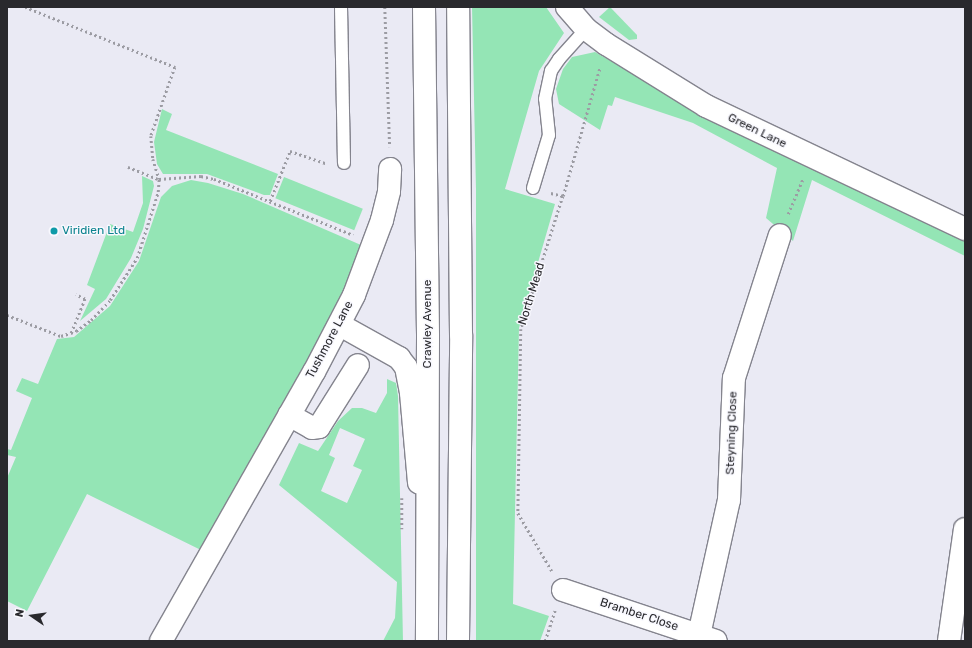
<!DOCTYPE html>
<html>
<head>
<meta charset="utf-8">
<style>
  body { margin:0 }
  #map { position:relative; width:972px; height:648px; overflow:hidden; background:#eaeaf4; font-family:Rubik,sans-serif }
  div>[style] { position:absolute }
  [style*='--x'] { left:calc(var(--x)*1px); top:calc(var(--y)*1px); width:calc(var(--w)*1px); rotate:calc(var(--a)*1deg) }
  .green>* { inset:0; background:#94e5b5; transform-origin:0 0 }
  .path>* { height:2.5px; margin-top:-1.25px; transform-origin:0; background:repeating-linear-gradient(90deg,#9c9ca3 0 2px,transparent 0 5px) }
  .roads { filter:drop-shadow(1px 0 #84848e) drop-shadow(-1px 0 #84848e) drop-shadow(0 1px #84848e) drop-shadow(0 -1px #84848e) }
  .lane>* { height:12px; margin:-6px; padding:0 6px; transform-origin:6px; border-radius:6px; background:#fff }
  .street>* { height:22px; margin:-11px; padding:0 11px; transform-origin:11px; border-radius:11px; background:#fff }
  .primary>* { height:22px; margin:-11px; padding:0 11px; transform-origin:11px; border-radius:11px; background:#fff }
  .dots>* { width:11px; height:11px; translate:-50% -50%; box-sizing:border-box; border:2px solid #f8f8fe; border-radius:50% }
  span { translate:-50% -50%; white-space:nowrap; text-align:center; line-height:1.15; -webkit-text-stroke:3px #f8f8fe; paint-order:stroke }
  .street-label { font-size:12px; color:#29292d }
  .culture-label { font-size:12px; color:#0d838f }
  .left { translate:0 -50%; text-align:left }
  .frame { position:absolute; inset:0; border:8px solid #29292d; pointer-events:none }
  .north { position:absolute; left:12px; top:596px; width:40px; height:40px; -webkit-text-stroke:3px #f8f8fe; paint-order:stroke; rotate:283deg; font-size:11px; font-weight:700; line-height:16px; text-align:center; color:#29292d }
  .north::after { content:''; display:block; margin:auto; width:14px; height:18px; background:#29292d; clip-path:polygon(50% 0,100% 100%,50% 72%,0 100%) }
</style>
</head>
<body>
<div id="map">
  <div class="green">
    <i style="clip-path:polygon(472px 7px,546px 7px,564px 33px,539px 71px,505px 189px,555px 204px,519px 328px,513px 604px,549px 616px,540px 641px,476px 641px,476px 190px)"></i>
    <i style="clip-path:polygon(610px 7px,637px 35px,637px 39px,629px 40px,599px 17px)"></i>
    <i style="clip-path:polygon(595px 52px,653px 85px,965px 235px,965px 256px,812px 180px,793px 241px,766px 218px,777px 168px,693px 123px,615px 97px,612px 106px,608px 105px,600px 130px,559px 104px,556px 89px,563px 69px,572px 57px)"></i>
    <i style="clip-path:polygon(162px 109px,172px 114px,166px 130px,278px 174px,270px 195px,264px 195px,207px 174px,163px 174px,157px 164px,154px 142px)"></i>
    <i style="clip-path:polygon(142px 176px,153px 181px,154px 186px,143px 229px,131px 258px,106px 299px,80px 321px,95px 289px,87px 285px,110px 224px,133px 232px,143px 203px)"></i>
    <i style="left:284px;top:177px;width:85px;height:23px;rotate:22deg"></i>
    <i style="clip-path:polygon(191px 180px,208px 183px,243px 194px,361px 245px,353px 268px,336px 308px,207px 553px,87px 494px,27px 611px,7px 601px,7px 478px,16px 457px,7px 455px,7px 449px,11px 450px,32px 398px,16px 391px,22px 378px,38px 384px,57px 339px,74px 337px,110px 306px,139px 261px,161px 197px,172px 186px)"></i>
    <i style="clip-path:polygon(evenodd,387px 379px,396px 383px,398px 396px,403px 641px,383px 641px,395px 618px,397px 582px,279px 485px,299px 443px,318px 451px,338px 421px,352px 408px,362px 408px,376px 413px,387px 393px,387px 379px,340px 428px,365px 439px,353px 466px,362px 470px,347px 503px,321px 491px,335px 458px,329px 455px,340px 428px)"></i>
  </div>
  <div class="path">
    <i style="--x:25;--y:7;--w:162;--a:21.8"></i>
    <i style="--x:175;--y:67;--w:73;--a:109.2"></i>
    <i style="--x:151;--y:136;--w:23;--a:85"></i>
    <i style="--x:153;--y:159;--w:21;--a:73"></i>
    <i style="--x:385;--y:7;--w:140;--a:88"></i>
    <i style="--x:128;--y:167;--w:32;--a:22"></i>
    <i style="--x:551;--y:193;--w:12;--a:14"></i>
    <i style="--x:563;--y:196;--w:139;--a:107.5"></i>
    <i style="--x:521;--y:329;--w:184;--a:90.9"></i>
    <i style="--x:518;--y:513;--w:67;--a:59.6"></i>
    <i style="--x:563;--y:196;--w:134;--a:-74"></i>
    <i style="--x:270;--y:201;--w:54;--a:-68.2"></i>
    <i style="--x:290;--y:151;--w:39;--a:19"></i>
    <i style="--x:788;--y:214;--w:39;--a:-67"></i>
    <i style="--x:7;--y:315;--w:58;--a:21.3"></i>
    <i style="--x:61;--y:336;--w:16;--a:-18"></i>
    <i style="--x:76;--y:331;--w:19;--a:-36"></i>
    <i style="--x:91;--y:320;--w:28;--a:-46"></i>
    <i style="--x:110;--y:300;--w:50;--a:-57.3"></i>
    <i style="--x:137;--y:258;--w:69;--a:-72.3"></i>
    <i style="--x:158;--y:192;--w:13;--a:-86"></i>
    <i style="--x:159;--y:179;--w:42;--a:-4.1"></i>
    <i style="--x:201;--y:176;--w:13;--a:13"></i>
    <i style="--x:214;--y:179;--w:150;--a:21.9"></i>
    <i style="--x:71;--y:333;--w:37;--a:-68"></i>
    <i style="--x:85;--y:299;--w:10;--a:-156"></i>
    <i style="--x:402;--y:498;--w:31;--a:90"></i>
    <i style="--x:545;--y:641;--w:32;--a:-72"></i>
  </div>
  <div class="roads">
    <div class="lane">
      <i style="--x:341;--y:7;--w:156;--a:88.9"></i>
      <i style="--x:533;--y:188;--w:55;--a:-73.2"></i>
      <i style="--x:549;--y:135;--w:36;--a:-96"></i>
      <i style="--x:545;--y:99;--w:29;--a:-78"></i>
      <i style="--x:551;--y:71;--w:14;--a:-56"></i>
      <i style="--x:559;--y:59;--w:40;--a:-48"></i>
    </div>
    <div class="street">
      <i style="--x:567;--y:7;--w:29;--a:49"></i>
      <i style="--x:586;--y:29;--w:25;--a:37"></i>
      <i style="--x:606;--y:44;--w:118;--a:31.8"></i>
      <i style="--x:706;--y:106;--w:287;--a:25.4"></i>
      <i style="--x:340;--y:325;--w:68;--a:29.2"></i>
      <i style="--x:399;--y:358;--w:11;--a:52"></i>
      <i style="--x:406;--y:367;--w:26;--a:79"></i>
      <i style="--x:411;--y:393;--w:90;--a:84.9"></i>
      <i style="--x:289;--y:415;--w:26;--a:29"></i>
      <i style="--x:312;--y:428;--w:7;--a:-8"></i>
      <i style="--x:319;--y:427;--w:73;--a:-57.8"></i>
      <i style="--x:563;--y:590;--w:161;--a:18.4"></i>
      <i style="--x:699;--y:635;--w:138;--a:-77.5"></i>
      <i style="--x:729;--y:500;--w:122;--a:-87.7"></i>
      <i style="--x:734;--y:378;--w:150;--a:-72.2"></i>
      <i style="--x:161;--y:641;--w:309;--a:-60.4"></i>
      <i style="--x:314;--y:372;--w:87;--a:-62.5"></i>
      <i style="--x:354;--y:295;--w:80;--a:-69.5"></i>
      <i style="--x:382;--y:220;--w:30;--a:-76"></i>
      <i style="--x:389;--y:191;--w:22;--a:-87"></i>
      <i style="--x:949;--y:641;--w:113;--a:-81.9"></i>
    </div>
    <div class="primary">
      <i style="--x:424;--y:7;--w:330;--a:89.3"></i>
      <i style="--x:428;--y:337;--w:304;--a:90.2"></i>
      <i style="--x:458;--y:641;--w:306;--a:-89.4"></i>
      <i style="--x:461;--y:335;--w:328;--a:-90.5"></i>
    </div>
  </div>
  <div class="dots">
    <i style="left:54px;top:231px;background:#0f9aa8"></i>
  </div>
  <div class="street-label">
    <span style="left:757px;top:131px;rotate:26deg">Green Lane</span>
    <span style="left:532px;top:294px;rotate:-73deg">North Mead</span>
    <span style="left:428px;top:324px;rotate:-90deg">Crawley Avenue</span>
    <span style="left:330px;top:340px;rotate:-62deg">Tushmore Lane</span>
    <span style="left:732px;top:433px;rotate:-88deg">Steyning Close</span>
    <span style="left:639px;top:615px;rotate:18deg">Bramber Close</span>
  </div>
  <div class="culture-label">
    <span class="left" style="left:62px;top:231px">Viridien Ltd</span>
  </div>
  <div class="frame"></div>
  <div class="north">N</div>
</div>
</body>
</html>
